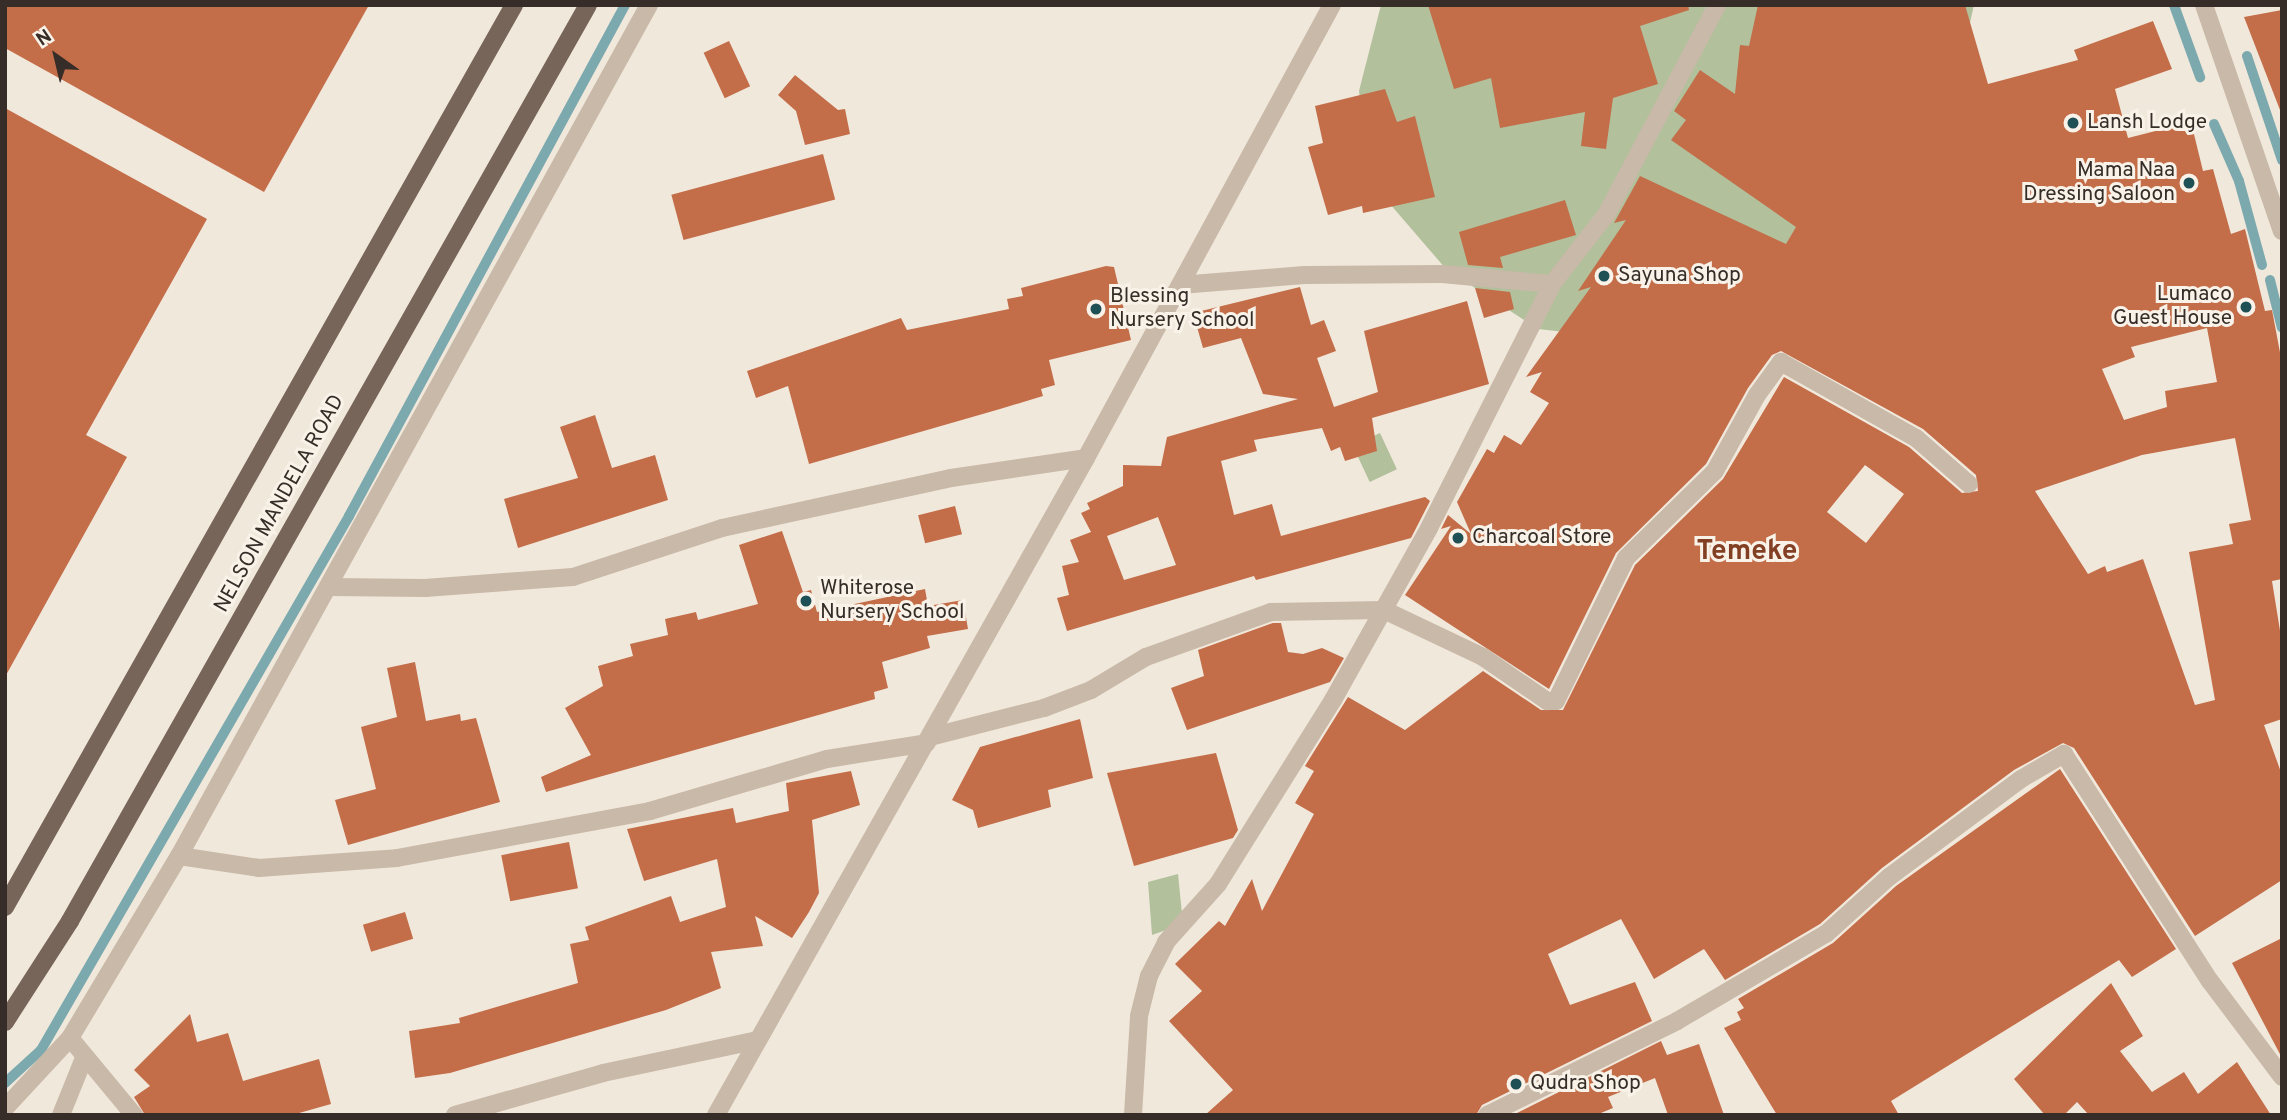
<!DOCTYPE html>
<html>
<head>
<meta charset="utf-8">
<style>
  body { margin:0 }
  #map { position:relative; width:2287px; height:1120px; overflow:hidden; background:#f1e8dc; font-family:Overpass,sans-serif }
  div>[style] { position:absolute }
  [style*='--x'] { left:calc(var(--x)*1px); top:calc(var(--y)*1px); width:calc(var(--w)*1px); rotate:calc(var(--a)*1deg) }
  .green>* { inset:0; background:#b2c09c; transform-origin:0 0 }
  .stream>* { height:10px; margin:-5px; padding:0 5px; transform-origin:5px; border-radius:5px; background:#7ca9ae }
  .building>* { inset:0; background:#c36d49; transform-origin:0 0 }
  .minor>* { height:18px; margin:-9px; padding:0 9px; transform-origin:9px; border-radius:9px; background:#c9b9a8 }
  .major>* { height:18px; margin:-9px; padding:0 9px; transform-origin:9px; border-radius:9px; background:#78655a }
  .dots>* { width:19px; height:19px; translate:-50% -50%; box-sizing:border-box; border:4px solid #f9f2e8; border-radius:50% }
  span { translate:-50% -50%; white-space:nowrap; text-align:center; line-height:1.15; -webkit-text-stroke:6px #f9f2e8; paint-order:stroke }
  .poi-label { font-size:21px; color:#362d28 }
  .left { translate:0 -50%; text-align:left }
  .right { translate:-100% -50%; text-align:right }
  .street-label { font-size:21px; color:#362d28 }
  .district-label { font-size:28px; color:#833f23; font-weight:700 }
  .frame { position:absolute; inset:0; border:7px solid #362d28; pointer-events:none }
  .north { position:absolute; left:21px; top:21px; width:70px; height:70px; -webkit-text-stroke:5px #f9f2e8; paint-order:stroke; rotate:326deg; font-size:19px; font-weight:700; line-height:28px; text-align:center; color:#362d28 }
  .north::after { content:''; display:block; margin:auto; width:24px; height:32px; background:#362d28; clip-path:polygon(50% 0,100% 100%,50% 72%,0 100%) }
</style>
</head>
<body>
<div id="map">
  <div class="green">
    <i style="clip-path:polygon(1381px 5px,1974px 5px,1957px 80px,1836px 232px,1610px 337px,1538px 329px,1446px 269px,1371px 182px,1359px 91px)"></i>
    <i style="left:1380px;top:433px;width:40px;height:30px;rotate:65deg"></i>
    <i style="clip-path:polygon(1178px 874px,1183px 924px,1152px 935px,1148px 882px)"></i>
  </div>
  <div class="stream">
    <i style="--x:2174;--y:5;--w:77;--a:70.1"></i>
    <i style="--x:2247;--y:56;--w:110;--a:71.4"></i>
    <i style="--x:2214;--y:124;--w:62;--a:66.3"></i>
    <i style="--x:2239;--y:181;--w:87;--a:74.7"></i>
    <i style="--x:2270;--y:280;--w:49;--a:76"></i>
    <i style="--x:5;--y:1083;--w:49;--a:-42.5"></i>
    <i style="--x:41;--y:1050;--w:616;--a:-60.02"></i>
    <i style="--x:349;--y:516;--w:581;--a:-61.63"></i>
  </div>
  <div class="building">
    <i style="clip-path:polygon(5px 5px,369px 5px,264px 192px,5px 48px)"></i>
    <i style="clip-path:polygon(1428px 5px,1688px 5px,1689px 10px,1640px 26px,1658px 84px,1613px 98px,1606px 149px,1581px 146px,1585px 112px,1500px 128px,1491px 78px,1454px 89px)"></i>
    <i style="clip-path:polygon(evenodd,1758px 5px,1965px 5px,1988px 84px,2078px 60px,2074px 50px,2153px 21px,2172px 69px,2115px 89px,2128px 138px,2191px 122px,2203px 171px,2213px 169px,2231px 234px,2245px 229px,2265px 311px,2272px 310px,2282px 363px,2282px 579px,2272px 581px,2282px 643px,2282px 719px,2264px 725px,2282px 775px,2282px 880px,2195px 936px,2074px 748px,2063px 743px,2014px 770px,1882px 868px,1820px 924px,1725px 980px,1704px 949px,1654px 979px,1621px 919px,1548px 954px,1570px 1005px,1635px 982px,1652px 1021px,1482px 1105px,1476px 1115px,1205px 1115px,1233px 1090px,1169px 1021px,1202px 991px,1175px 964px,1219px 921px,1225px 926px,1252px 879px,1262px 911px,1314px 814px,1295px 803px,1314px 771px,1305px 766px,1348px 697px,1405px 730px,1483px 671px,1541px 710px,1563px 710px,1635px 565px,1723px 479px,1784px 377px,1909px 447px,1962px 493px,1978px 491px,1976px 475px,1923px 429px,1781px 351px,1772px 355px,1748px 388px,1706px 464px,1616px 553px,1549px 689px,1405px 595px,1451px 526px,1441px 529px,1448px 515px,1471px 534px,1457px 502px,1487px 449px,1494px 453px,1504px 435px,1521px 445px,1549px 403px,1530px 392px,1542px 372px,1526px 377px,1591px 287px,1578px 291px,1626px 220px,1614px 223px,1640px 176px,1786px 244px,1796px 227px,1671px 140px,1686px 120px,1674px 111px,1700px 70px,1735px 94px,1740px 45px,1749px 46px,1758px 5px,2207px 328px,2217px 382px,2165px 391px,2167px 407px,2124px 420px,2102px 369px,2135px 357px,2131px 347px,2207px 328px,1758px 5px,2235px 438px,2251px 520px,2229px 524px,2233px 544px,2189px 552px,2215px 700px,2195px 705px,2143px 559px,2107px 572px,2105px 566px,2088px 574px,2035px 491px,2142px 455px,2235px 438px,1758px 5px,1865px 465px,1904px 494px,1866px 543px,1827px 512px,1865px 465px)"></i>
    <i style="clip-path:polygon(2282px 10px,2282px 109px,2280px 110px,2244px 17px)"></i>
    <i style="left:729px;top:41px;width:50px;height:28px;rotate:65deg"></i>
    <i style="clip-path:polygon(795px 75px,838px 110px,845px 109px,850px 134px,805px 145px,796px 111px,778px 95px)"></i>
    <i style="clip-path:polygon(1385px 89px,1397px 122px,1415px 116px,1435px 197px,1363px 213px,1362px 206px,1328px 215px,1308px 147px,1323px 143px,1315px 106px)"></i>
    <i style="clip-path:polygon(5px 108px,207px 219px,86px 435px,127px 457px,5px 677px)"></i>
    <i style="left:823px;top:154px;width:47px;height:157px;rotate:75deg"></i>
    <i style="clip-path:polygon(1565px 200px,1576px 235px,1500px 257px,1503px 268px,1468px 265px,1459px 232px)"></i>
    <i style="clip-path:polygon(1106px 266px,1114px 267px,1131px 340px,1049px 360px,1055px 385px,1041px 389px,1043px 396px,1000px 409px,809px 464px,788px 386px,756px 398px,747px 371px,901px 318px,907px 330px,1009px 309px,1007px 299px,1023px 296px,1021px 288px)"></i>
    <i style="clip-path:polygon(evenodd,1300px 287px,1311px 325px,1324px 320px,1336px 351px,1317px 358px,1334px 407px,1378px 392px,1364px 331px,1467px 301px,1489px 384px,1372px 418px,1377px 451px,1345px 461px,1340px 447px,1331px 451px,1322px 428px,1254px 440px,1257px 451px,1221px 461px,1234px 515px,1272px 504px,1281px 536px,1425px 497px,1430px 501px,1411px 538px,1256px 580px,1254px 576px,1067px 631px,1057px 598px,1069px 595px,1062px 566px,1079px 562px,1070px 540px,1091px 532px,1081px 513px,1090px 509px,1087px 503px,1123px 486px,1123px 465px,1161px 466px,1167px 437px,1298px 399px,1263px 394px,1241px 338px,1203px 348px,1193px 313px,1300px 287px,1158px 517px,1176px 565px,1124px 580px,1107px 536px,1158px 517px)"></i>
    <i style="clip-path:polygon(1475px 288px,1510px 292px,1514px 309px,1484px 318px)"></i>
    <i style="clip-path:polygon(595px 415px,612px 468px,655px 455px,668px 500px,518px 548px,504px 499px,578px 478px,560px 427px)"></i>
    <i style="left:955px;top:506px;width:29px;height:38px;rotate:76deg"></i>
    <i style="clip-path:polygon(782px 531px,803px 592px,811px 590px,817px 612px,925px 589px,928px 606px,963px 600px,968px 629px,927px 636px,930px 648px,882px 662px,888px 688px,874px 692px,875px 699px,546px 792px,541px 777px,591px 755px,565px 708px,603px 686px,598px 666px,633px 656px,630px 644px,668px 635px,665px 619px,696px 612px,698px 620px,758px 604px,739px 545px)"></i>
    <i style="clip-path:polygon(1273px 623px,1281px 623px,1288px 652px,1303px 654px,1322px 648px,1344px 658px,1330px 682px,1187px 730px,1171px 688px,1204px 676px,1198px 650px)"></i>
    <i style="clip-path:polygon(415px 662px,426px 721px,460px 714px,461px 721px,476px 718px,500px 802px,348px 845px,335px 800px,376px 789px,361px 727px,397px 717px,387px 668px)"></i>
    <i style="clip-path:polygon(1080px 719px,1093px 778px,1048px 790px,1051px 807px,978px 828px,973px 810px,952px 800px,980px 747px)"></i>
    <i style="clip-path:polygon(1216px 753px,1238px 830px,1233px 838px,1134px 866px,1107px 773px)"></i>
    <i style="clip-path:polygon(2060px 769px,2176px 949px,2132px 977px,2119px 960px,1891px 1101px,1899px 1115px,1777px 1115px,1724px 1028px,1741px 1020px,1737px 1012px,1744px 1008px,1738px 999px,1833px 943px,1896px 886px)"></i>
    <i style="clip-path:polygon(851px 771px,860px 805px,812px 820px,819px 893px,809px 912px,792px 938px,755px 916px,763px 946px,711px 952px,721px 988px,666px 1010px,450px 1073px,415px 1078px,409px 1031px,460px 1023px,459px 1018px,578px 983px,570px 944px,589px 940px,585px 927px,671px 896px,680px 922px,726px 907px,717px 859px,644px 881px,627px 829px,733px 808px,736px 823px,789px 811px,786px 783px)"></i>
    <i style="left:569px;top:842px;width:47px;height:69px;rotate:79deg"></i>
    <i style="left:405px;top:912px;width:28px;height:44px;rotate:73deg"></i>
    <i style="clip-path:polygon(2282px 938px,2282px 1058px,2232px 963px)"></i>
    <i style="clip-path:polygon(2111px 983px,2143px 1036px,2120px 1051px,2152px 1092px,2184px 1072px,2198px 1094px,2237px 1062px,2271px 1115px,2089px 1115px,2077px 1102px,2064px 1115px,2045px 1115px,2014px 1079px)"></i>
    <i style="clip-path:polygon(190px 1014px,197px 1042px,228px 1033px,243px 1081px,319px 1059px,331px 1104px,292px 1115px,145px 1115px,134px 1097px,150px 1086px,134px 1070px)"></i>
    <i style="clip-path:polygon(1661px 1041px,1667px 1055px,1699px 1044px,1724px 1115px,1668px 1115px,1655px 1078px,1608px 1097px,1613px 1108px,1596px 1115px,1513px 1115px)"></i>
  </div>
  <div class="minor">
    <i style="--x:2204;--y:5;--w:239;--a:71"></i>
    <i style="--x:1180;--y:285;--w:125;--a:-4.6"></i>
    <i style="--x:1305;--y:275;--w:137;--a:-0.4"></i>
    <i style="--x:1442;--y:274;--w:110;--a:5.2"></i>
    <i style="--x:329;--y:587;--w:96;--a:0.6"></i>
    <i style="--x:425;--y:588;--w:148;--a:-4.3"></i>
    <i style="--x:573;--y:577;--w:157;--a:-18.2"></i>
    <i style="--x:722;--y:528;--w:234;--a:-12.3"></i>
    <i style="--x:951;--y:478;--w:136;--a:-8.4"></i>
    <i style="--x:930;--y:737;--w:118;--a:-14.3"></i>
    <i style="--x:1044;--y:708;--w:50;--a:-21"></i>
    <i style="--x:1091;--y:690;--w:64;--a:-31"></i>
    <i style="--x:1146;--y:657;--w:133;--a:-19.8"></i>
    <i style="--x:1271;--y:612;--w:113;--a:-1"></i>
    <i style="--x:1384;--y:610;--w:110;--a:25.4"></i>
    <i style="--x:1483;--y:657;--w:78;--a:34.5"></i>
    <i style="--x:1547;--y:701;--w:9;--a:0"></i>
    <i style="--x:1556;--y:701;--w:159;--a:-63.9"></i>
    <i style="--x:1626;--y:558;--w:124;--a:-44.3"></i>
    <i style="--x:1715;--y:471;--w:87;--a:-61.1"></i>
    <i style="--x:1757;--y:395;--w:41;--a:-54"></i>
    <i style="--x:1781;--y:362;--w:155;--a:29.4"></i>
    <i style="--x:1916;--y:438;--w:70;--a:41"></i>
    <i style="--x:179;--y:856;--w:81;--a:8.5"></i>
    <i style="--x:259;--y:868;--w:138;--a:-4.1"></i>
    <i style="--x:397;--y:858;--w:257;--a:-10.5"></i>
    <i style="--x:650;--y:811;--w:184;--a:-16.4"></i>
    <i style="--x:827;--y:759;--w:101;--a:-9.1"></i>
    <i style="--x:70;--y:1038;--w:100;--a:50.3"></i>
    <i style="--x:5;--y:1108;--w:96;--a:-47.1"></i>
    <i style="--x:70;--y:1038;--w:212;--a:-59.1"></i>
    <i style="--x:179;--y:856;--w:972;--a:-61.09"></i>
    <i style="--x:61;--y:1115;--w:61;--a:-68"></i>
    <i style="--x:455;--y:1115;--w:154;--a:-15.8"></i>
    <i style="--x:603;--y:1073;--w:158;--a:-12"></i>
    <i style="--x:716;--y:1115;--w:754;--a:-60.61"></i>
    <i style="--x:1086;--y:458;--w:515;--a:-61.5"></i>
    <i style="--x:1133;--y:1115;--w:99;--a:-86.5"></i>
    <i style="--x:1139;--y:1016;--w:41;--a:-76"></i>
    <i style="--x:1149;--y:976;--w:38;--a:-63"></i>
    <i style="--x:1166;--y:942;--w:78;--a:-48.1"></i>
    <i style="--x:1218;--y:884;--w:217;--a:-58"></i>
    <i style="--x:1333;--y:700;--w:197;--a:-60.8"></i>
    <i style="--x:1429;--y:528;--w:273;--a:-63.2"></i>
    <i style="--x:1552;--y:284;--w:88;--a:-52"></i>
    <i style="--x:1606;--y:215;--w:238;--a:-62.1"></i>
    <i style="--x:1487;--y:1115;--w:212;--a:-26.3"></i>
    <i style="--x:1677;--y:1021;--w:174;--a:-30.4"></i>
    <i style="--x:1827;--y:933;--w:84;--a:-42.1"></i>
    <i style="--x:1889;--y:877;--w:164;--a:-36.6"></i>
    <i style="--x:2021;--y:779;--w:50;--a:-30.2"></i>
    <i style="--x:2064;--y:754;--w:270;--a:57.3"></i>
    <i style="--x:2210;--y:981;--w:120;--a:53.1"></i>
  </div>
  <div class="major">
    <i style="--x:5;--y:907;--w:1036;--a:-60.56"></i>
    <i style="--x:5;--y:1022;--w:120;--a:-57.2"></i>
    <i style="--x:70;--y:921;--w:1052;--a:-60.51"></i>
  </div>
  <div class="dots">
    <i style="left:2073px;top:123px;background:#1f5056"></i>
    <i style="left:2189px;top:183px;background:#1f5056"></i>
    <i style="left:1604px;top:276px;background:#1f5056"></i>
    <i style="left:2246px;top:307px;background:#1f5056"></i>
    <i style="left:1096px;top:309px;background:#1f5056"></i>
    <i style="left:1458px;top:538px;background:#1f5056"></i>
    <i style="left:806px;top:601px;background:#1f5056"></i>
    <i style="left:1516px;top:1084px;background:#1f5056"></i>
  </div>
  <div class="poi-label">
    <span class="left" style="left:2087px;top:123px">Lansh Lodge</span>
    <span class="right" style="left:2175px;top:183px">Mama Naa<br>Dressing Saloon</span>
    <span class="left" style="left:1618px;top:276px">Sayuna Shop</span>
    <span class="right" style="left:2232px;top:307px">Lumaco<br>Guest House</span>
    <span class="left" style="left:1110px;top:309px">Blessing<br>Nursery School</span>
    <span class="left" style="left:1472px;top:538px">Charcoal Store</span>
    <span class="left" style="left:820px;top:601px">Whiterose<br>Nursery School</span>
    <span class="left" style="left:1530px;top:1084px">Qudra Shop</span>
  </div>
  <div class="street-label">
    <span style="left:280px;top:504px;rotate:-61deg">NELSON MANDELA ROAD</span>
  </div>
  <div class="district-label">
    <span style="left:1747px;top:552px">Temeke</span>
  </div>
  <div class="frame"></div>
  <div class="north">N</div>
</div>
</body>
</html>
